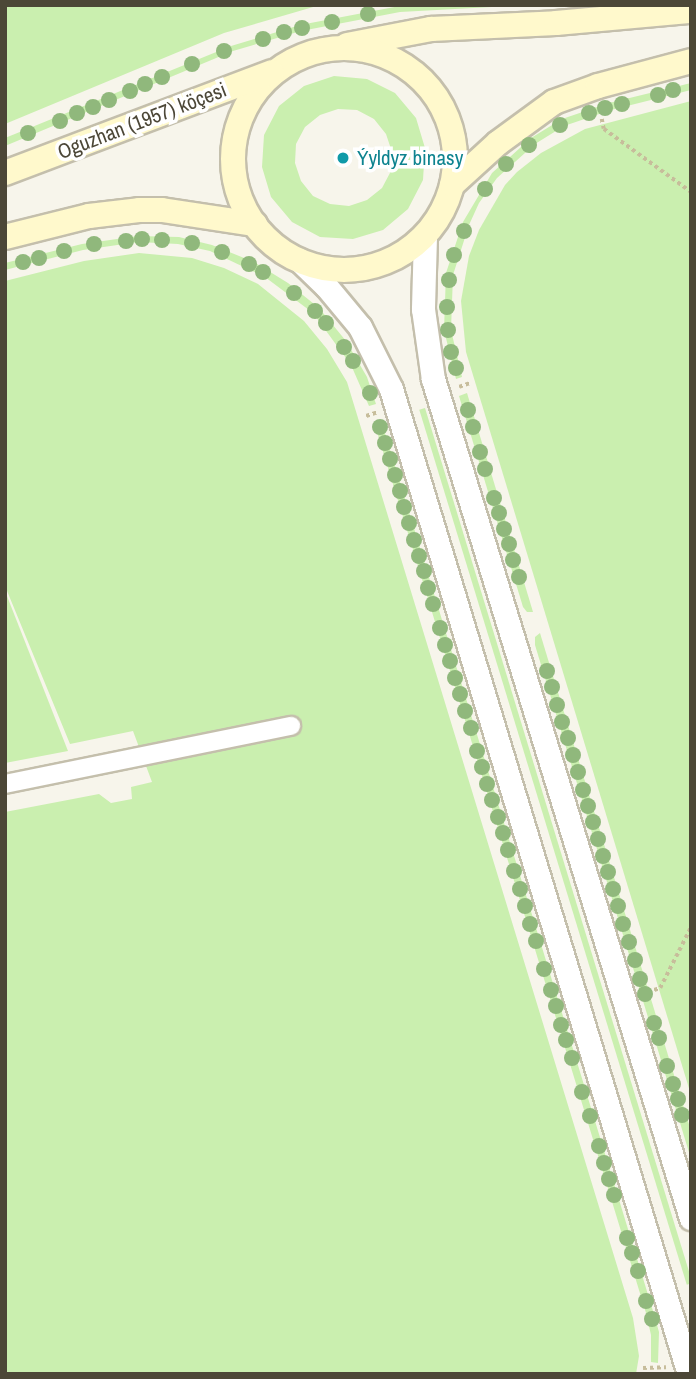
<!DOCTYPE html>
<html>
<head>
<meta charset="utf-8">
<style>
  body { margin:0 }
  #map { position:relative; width:696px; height:1379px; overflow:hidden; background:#f7f5eb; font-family:"Archivo Narrow",sans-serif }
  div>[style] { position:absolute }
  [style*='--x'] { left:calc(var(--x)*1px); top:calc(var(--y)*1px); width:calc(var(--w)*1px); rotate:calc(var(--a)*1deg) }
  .green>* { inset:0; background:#caefaf; transform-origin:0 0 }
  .path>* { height:3.5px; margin-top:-1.75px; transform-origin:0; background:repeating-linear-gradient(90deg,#c7bd9b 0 3.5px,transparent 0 7px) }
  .roads { filter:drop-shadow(2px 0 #c4bfac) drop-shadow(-2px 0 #c4bfac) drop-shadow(0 2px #c4bfac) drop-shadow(0 -2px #c4bfac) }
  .minor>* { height:18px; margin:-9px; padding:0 9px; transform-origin:9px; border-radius:9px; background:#fff }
  .tertiary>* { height:23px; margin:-11.5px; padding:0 11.5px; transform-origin:11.5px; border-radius:11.5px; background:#fff }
  .secondary>* { height:24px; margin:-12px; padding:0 12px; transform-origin:12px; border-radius:12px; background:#fff9cc }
  .secondary>.ring { margin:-12px; padding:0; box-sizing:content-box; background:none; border:24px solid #fff9cc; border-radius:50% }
  .trees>* { width:16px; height:16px; margin:-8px; border-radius:50%; background:#90b87c }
  .dots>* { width:19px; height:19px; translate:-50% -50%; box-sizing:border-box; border:4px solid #fff; border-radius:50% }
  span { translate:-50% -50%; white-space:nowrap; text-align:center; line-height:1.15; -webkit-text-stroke:7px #fff; paint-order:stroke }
  .street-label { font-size:21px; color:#4c4737 }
  .culture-label { font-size:21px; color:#0d838f }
  .left { translate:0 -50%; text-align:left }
  .frame { position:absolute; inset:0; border:7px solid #4c4737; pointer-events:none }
</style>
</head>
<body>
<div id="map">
  <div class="green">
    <i style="clip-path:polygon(5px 5px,320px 5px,224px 33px,5px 124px)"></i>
    <i style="clip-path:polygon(405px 5px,529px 5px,400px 12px,301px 31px,233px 51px,5px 146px,5px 138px,231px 46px,300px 25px)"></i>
    <i style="clip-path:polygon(evenodd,334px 76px,367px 79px,395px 93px,416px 118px,425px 148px,423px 180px,408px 209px,383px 230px,353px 239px,320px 237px,292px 222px,271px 197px,262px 167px,264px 135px,279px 106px,304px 86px,334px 76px,338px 109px,357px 110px,374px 119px,386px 134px,392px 152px,391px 171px,382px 188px,367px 200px,349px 206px,330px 204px,313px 196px,301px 181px,295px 163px,296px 144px,305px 127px,320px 115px,338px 109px)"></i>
    <i style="clip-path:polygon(691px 83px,691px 90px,611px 110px,564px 126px,535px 144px,497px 178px,479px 203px,469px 225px,453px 275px,451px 330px,462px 377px,456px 379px,444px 330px,446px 273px,463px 222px,492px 173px,531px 138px,562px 119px,609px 103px)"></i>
    <i style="clip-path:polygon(691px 101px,691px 1095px,466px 352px,461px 301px,469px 256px,479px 230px,505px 185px,517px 172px,541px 153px,585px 129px)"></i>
    <i style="clip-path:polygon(138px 236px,179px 237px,212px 245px,254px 262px,288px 283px,319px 308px,346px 341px,367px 377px,376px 404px,369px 406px,351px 365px,313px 313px,265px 277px,210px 251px,178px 244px,138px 242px,83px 250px,5px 270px,5px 263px,82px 244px)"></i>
    <i style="clip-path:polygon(139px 253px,192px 258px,224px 268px,258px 284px,304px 321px,327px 349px,347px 382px,633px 1318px,639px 1356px,636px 1374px,5px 1374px,5px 812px,99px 794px,111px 803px,132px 799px,131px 787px,152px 782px,133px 731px,70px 744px,5px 586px,5px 281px,84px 261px)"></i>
    <i style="clip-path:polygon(467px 393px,533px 612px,527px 612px,523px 607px,459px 396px)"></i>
    <i style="left:425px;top:408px;width:915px;height:6px;rotate:73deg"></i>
    <i style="clip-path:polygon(381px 420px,653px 1311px,659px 1332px,658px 1363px,651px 1362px,651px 1335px,646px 1313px,374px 422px)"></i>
    <i style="clip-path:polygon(5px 591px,68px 751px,5px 763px)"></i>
    <i style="clip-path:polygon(540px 633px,691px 1131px,691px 1159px,535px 645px,535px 637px)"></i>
  </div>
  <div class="path">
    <i style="--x:602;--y:119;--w:10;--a:79"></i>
    <i style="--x:604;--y:129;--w:107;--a:35.9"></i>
    <i style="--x:459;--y:387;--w:12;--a:-20"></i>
    <i style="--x:366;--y:416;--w:13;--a:-18"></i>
    <i style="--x:654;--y:990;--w:6;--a:-18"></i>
    <i style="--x:660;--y:988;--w:68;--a:-63.1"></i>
    <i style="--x:643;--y:1368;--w:23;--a:-2"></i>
  </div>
  <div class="roads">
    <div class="minor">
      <i style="--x:5;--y:784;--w:292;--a:-11.5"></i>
    </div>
    <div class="tertiary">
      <i style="--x:425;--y:236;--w:73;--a:91.6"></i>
      <i style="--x:423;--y:309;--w:71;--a:81.9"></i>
      <i style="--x:433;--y:379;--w:878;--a:72.91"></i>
      <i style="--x:299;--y:260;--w:37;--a:44"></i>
      <i style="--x:326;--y:286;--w:53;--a:50.3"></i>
      <i style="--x:360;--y:327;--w:69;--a:63.4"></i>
      <i style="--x:391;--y:389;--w:1029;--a:73.17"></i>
    </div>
    <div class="secondary">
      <i style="--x:347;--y:45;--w:86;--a:-10.8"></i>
      <i style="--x:431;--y:29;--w:125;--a:-2.7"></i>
      <i style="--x:556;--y:23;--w:136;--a:-5.1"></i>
      <i class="ring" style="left:233px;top:48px;width:198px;height:198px"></i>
      <i style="--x:5;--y:173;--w:285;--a:-20.7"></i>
      <i style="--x:452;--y:185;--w:62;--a:-42.4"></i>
      <i style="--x:498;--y:143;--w:69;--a:-36.2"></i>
      <i style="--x:554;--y:102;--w:47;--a:-20"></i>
      <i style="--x:598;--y:86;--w:96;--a:-15"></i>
      <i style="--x:5;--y:237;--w:87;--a:-14"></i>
      <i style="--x:89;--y:216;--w:50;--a:-6.8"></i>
      <i style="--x:139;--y:210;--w:23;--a:0"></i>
      <i style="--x:162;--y:210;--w:94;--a:8.6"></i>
    </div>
  </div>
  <div class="trees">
    <i style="left:368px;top:14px"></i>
    <i style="left:332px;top:22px"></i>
    <i style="left:302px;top:28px"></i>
    <i style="left:284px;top:32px"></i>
    <i style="left:263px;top:39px"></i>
    <i style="left:224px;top:51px"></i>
    <i style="left:192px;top:64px"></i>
    <i style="left:162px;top:77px"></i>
    <i style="left:145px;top:84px"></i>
    <i style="left:673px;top:90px"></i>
    <i style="left:130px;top:91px"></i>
    <i style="left:658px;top:95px"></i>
    <i style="left:109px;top:100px"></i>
    <i style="left:622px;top:104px"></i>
    <i style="left:93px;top:107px"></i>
    <i style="left:605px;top:108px"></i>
    <i style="left:77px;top:113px"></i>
    <i style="left:589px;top:113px"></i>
    <i style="left:60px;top:121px"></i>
    <i style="left:560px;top:125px"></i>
    <i style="left:28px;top:133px"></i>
    <i style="left:529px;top:145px"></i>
    <i style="left:506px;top:164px"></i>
    <i style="left:485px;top:189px"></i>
    <i style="left:464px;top:231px"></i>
    <i style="left:142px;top:239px"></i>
    <i style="left:162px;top:240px"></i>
    <i style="left:126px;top:241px"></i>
    <i style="left:192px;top:243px"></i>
    <i style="left:94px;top:244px"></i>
    <i style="left:64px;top:251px"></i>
    <i style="left:222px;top:252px"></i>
    <i style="left:454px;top:255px"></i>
    <i style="left:39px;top:258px"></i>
    <i style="left:23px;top:262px"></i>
    <i style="left:249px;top:264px"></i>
    <i style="left:263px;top:272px"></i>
    <i style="left:449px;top:280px"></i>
    <i style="left:294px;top:293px"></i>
    <i style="left:447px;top:307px"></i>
    <i style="left:315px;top:311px"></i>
    <i style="left:326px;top:323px"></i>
    <i style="left:448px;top:330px"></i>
    <i style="left:344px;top:347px"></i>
    <i style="left:451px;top:352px"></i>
    <i style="left:353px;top:361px"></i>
    <i style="left:456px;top:368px"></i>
    <i style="left:370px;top:393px"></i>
    <i style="left:468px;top:410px"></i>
    <i style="left:380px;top:427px"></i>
    <i style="left:473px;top:427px"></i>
    <i style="left:385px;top:443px"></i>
    <i style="left:480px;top:452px"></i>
    <i style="left:390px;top:459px"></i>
    <i style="left:485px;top:469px"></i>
    <i style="left:395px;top:475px"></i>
    <i style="left:400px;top:491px"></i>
    <i style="left:494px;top:498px"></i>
    <i style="left:404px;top:507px"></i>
    <i style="left:499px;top:513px"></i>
    <i style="left:409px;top:523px"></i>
    <i style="left:504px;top:529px"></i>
    <i style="left:414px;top:540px"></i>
    <i style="left:509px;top:544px"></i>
    <i style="left:419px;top:556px"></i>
    <i style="left:513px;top:560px"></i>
    <i style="left:424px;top:571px"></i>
    <i style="left:519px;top:577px"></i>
    <i style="left:428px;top:588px"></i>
    <i style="left:433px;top:604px"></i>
    <i style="left:440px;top:628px"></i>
    <i style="left:445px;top:645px"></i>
    <i style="left:450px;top:661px"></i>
    <i style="left:547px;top:671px"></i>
    <i style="left:455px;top:678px"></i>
    <i style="left:552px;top:687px"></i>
    <i style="left:460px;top:694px"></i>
    <i style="left:557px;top:705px"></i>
    <i style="left:465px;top:711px"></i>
    <i style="left:562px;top:722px"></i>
    <i style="left:471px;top:728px"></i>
    <i style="left:568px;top:738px"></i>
    <i style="left:477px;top:751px"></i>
    <i style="left:573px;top:755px"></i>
    <i style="left:482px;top:767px"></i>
    <i style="left:578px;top:772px"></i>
    <i style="left:487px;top:784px"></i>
    <i style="left:583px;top:790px"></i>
    <i style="left:492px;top:800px"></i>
    <i style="left:588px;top:806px"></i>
    <i style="left:498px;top:817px"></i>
    <i style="left:593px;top:822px"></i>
    <i style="left:503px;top:833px"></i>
    <i style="left:598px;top:839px"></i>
    <i style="left:508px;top:850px"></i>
    <i style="left:603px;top:856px"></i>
    <i style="left:514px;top:871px"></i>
    <i style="left:608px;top:872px"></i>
    <i style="left:520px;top:889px"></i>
    <i style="left:613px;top:889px"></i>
    <i style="left:525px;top:906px"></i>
    <i style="left:618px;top:906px"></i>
    <i style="left:530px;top:924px"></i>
    <i style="left:623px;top:924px"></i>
    <i style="left:536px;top:941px"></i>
    <i style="left:629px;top:942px"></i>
    <i style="left:635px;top:960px"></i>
    <i style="left:544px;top:969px"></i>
    <i style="left:640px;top:979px"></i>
    <i style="left:551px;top:990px"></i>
    <i style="left:645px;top:994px"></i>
    <i style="left:556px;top:1006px"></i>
    <i style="left:654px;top:1023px"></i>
    <i style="left:561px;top:1025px"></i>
    <i style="left:659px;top:1038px"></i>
    <i style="left:566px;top:1040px"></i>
    <i style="left:572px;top:1058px"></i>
    <i style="left:667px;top:1066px"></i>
    <i style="left:673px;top:1084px"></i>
    <i style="left:582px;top:1092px"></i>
    <i style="left:678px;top:1099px"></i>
    <i style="left:682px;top:1115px"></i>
    <i style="left:590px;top:1116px"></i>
    <i style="left:599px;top:1146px"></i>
    <i style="left:604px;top:1163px"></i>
    <i style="left:609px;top:1179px"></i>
    <i style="left:614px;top:1195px"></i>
    <i style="left:627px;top:1238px"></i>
    <i style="left:632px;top:1253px"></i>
    <i style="left:638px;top:1271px"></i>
    <i style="left:646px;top:1301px"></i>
    <i style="left:652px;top:1319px"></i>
  </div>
  <div class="dots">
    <i style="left:343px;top:158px;background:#0f9aa8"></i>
  </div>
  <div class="street-label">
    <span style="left:142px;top:121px;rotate:-21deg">Oguzhan (1957) köçesi</span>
  </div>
  <div class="culture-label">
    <span class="left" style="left:357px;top:158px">Ýyldyz binasy</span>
  </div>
  <div class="frame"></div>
</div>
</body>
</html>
